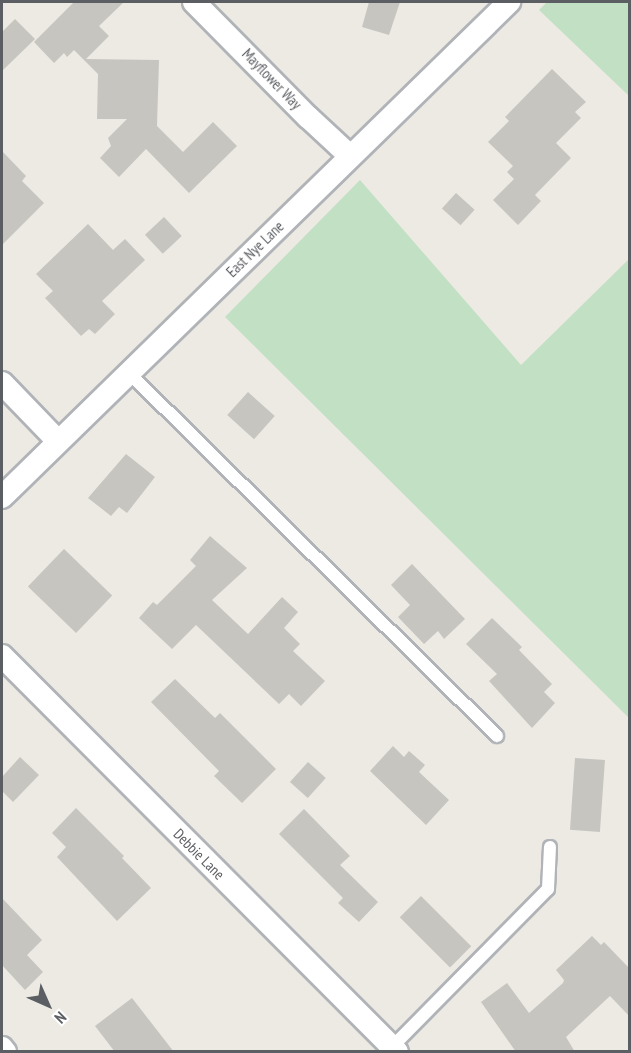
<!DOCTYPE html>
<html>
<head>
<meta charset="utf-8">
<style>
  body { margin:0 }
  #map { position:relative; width:631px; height:1053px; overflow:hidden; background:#eceae3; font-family:"PT Sans Narrow",sans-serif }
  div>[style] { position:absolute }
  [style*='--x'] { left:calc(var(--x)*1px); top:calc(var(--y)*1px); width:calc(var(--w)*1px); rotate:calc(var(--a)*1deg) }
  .green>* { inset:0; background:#c2e0c3 }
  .building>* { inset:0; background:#c7c5c0; transform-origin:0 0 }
  .roads { filter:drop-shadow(2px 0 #b0b3b7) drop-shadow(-2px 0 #b0b3b7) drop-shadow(0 2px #b0b3b7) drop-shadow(0 -2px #b0b3b7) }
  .service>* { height:12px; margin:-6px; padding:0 6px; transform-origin:6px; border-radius:6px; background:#fff }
  .minor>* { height:22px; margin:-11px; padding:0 11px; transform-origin:11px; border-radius:11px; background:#fff }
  span { translate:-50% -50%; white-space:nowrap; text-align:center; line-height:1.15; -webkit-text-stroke:6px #fff; paint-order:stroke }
  .street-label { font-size:15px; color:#5b5e62 }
  .frame { position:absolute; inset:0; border:3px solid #5b5e62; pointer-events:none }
  .north { position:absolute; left:18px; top:975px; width:60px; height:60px; -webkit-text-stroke:4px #fff; paint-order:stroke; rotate:135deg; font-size:16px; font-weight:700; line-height:24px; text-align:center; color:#5b5e62 }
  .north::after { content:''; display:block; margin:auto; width:21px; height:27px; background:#5b5e62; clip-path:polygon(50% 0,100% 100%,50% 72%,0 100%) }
</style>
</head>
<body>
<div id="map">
  <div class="green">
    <i style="clip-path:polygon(547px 2px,629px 2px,629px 96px,539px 10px)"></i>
    <i style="clip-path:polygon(360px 180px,521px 365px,629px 259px,629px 718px,225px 317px)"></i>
  </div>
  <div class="building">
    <i style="clip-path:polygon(74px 2px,124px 2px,99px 26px,109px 36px,86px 59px,159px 60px,157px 126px,183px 152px,213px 122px,237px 146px,189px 193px,146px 149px,119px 177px,100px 158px,111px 146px,108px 138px,127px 119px,97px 119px,98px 74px,74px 50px,67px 57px,64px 53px,54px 63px,34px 42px)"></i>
    <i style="clip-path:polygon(369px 2px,400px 2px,389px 35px,362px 27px)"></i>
    <i style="clip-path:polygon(15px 19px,35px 39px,2px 71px,2px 32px)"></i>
    <i style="clip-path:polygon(552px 69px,586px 102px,575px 112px,581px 118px,556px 143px,571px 158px,535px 195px,541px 201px,518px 225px,493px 200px,514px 179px,507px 172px,513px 166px,488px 142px,509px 121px,505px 117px)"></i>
    <i style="clip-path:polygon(2px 151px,26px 176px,22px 181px,44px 203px,2px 245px)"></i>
    <i style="left:456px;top:193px;width:25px;height:21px;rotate:42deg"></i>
    <i style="left:164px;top:217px;width:26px;height:26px;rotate:47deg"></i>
    <i style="clip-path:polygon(88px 224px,113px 250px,125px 239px,145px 260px,102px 301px,115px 314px,95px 334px,89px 329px,81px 336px,45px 298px,53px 291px,36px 274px)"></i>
    <i style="left:248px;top:392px;width:36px;height:31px;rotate:42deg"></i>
    <i style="clip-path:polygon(126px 454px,155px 477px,127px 513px,119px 507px,111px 516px,88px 498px)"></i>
    <i style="clip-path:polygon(210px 536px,247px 568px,212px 600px,248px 634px,282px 597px,298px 612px,284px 628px,300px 644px,293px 651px,325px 681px,301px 706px,289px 694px,279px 704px,196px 625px,172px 649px,139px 618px,153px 602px,157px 605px,196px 566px,190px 560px)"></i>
    <i style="left:64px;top:549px;width:67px;height:52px;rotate:44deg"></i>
    <i style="clip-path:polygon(412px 564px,465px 619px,444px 639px,438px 631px,424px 644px,398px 617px,410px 605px,391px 585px)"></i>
    <i style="clip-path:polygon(492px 618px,522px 647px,519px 650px,552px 684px,544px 692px,555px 703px,532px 728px,489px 681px,497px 674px,466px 644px)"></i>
    <i style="clip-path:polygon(175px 679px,215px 718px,220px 713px,276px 769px,242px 803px,214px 776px,219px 771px,151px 702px)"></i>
    <i style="clip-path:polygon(393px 746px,404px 757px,409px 751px,425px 765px,419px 772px,449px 800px,426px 825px,370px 771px)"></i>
    <i style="clip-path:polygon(20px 757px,39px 775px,13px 802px,2px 791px,2px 777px)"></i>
    <i style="left:575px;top:758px;width:30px;height:72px;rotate:4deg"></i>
    <i style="left:308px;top:762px;width:24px;height:27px;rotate:42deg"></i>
    <i style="clip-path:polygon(76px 808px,124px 856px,122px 858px,151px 888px,117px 921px,57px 857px,66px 847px,52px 833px)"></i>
    <i style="clip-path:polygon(304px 809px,350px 856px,340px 865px,378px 902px,359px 922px,338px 903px,343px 898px,279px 834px)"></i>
    <i style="left:421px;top:896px;width:71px;height:30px;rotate:45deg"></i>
    <i style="clip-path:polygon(2px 898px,42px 940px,27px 955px,43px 972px,25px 990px,2px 965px)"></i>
    <i style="clip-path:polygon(592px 936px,601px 945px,604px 942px,630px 969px,630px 1017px,610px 996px,566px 1037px,575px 1052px,516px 1052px,481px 1002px,507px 983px,529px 1013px,563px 983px,564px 980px,556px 970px)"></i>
    <i style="clip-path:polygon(132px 998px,174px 1052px,115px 1052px,95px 1026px)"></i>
  </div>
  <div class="roads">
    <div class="service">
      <i style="--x:129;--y:373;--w:517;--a:44.61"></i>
      <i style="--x:392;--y:1047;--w:222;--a:-45.4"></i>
      <i style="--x:548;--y:889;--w:42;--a:-87.3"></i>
    </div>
    <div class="minor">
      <i style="--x:194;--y:2;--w:162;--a:45.3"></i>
      <i style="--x:308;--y:117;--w:57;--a:42.9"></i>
      <i style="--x:2;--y:383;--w:81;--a:46"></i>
      <i style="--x:2;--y:497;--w:709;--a:-44.31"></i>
      <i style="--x:2;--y:656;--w:559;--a:45.07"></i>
      <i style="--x:2;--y:1048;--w:5;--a:53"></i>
    </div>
  </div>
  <div class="street-label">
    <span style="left:272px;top:79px;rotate:46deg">Mayflower Way</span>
    <span style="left:255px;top:249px;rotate:-44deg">East Nye Lane</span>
    <span style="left:199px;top:854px;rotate:45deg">Debbie Lane</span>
  </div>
  <div class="frame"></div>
  <div class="north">N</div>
</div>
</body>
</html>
